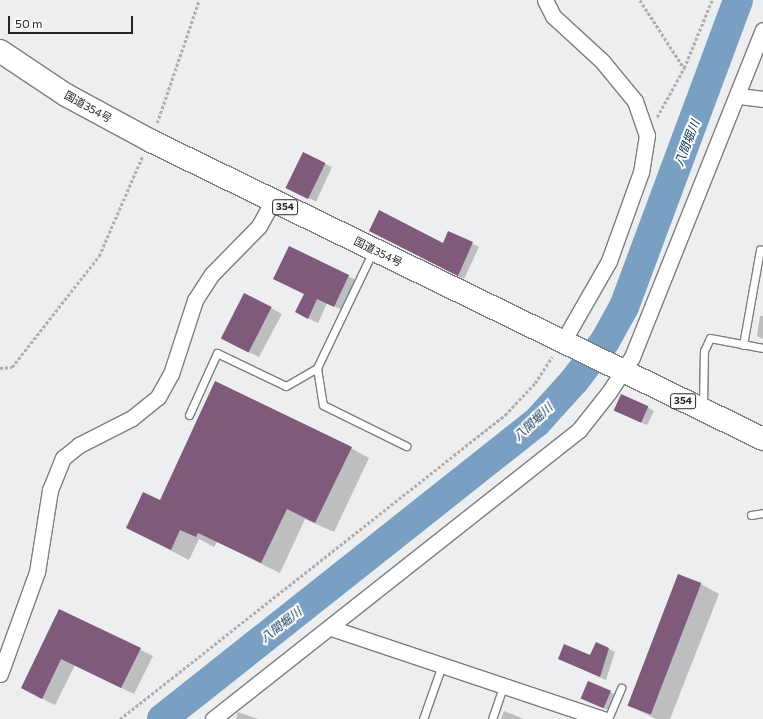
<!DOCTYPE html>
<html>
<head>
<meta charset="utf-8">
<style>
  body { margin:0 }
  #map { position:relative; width:763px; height:719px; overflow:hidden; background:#edeef0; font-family:Commissioner,"Noto Sans JP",sans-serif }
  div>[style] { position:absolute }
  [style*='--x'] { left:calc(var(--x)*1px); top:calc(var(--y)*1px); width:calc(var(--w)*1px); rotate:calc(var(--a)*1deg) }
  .shadow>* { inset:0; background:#0003; transform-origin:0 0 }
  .river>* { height:30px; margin:-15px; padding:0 15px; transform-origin:15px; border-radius:15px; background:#79a0c3 }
  .building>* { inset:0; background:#7f5a7a; transform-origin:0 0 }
  .path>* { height:2.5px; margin-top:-1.25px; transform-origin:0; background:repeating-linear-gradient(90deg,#aeafb0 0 3px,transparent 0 5px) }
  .roads { filter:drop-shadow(1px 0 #7d7e80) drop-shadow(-1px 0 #7d7e80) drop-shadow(0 1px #7d7e80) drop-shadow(0 -1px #7d7e80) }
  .lane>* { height:7px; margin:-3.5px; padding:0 3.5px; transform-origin:3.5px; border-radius:3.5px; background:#fff }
  .street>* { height:15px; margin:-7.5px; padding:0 7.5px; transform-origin:7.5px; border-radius:7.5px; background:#fff }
  .highway>* { height:22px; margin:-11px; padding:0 11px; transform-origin:11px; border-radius:11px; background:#fff }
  span { translate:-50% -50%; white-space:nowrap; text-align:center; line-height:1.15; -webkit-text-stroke:4px #fff; paint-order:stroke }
  .shield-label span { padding:1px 3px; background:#fff; border:1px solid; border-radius:3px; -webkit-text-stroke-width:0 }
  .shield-label { font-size:10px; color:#242425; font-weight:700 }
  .street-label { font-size:11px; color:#242425 }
  .water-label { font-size:12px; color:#002e50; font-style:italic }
  .scale { position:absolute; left:8px; top:16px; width:125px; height:18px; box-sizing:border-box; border:2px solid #242425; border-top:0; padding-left:5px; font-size:12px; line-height:14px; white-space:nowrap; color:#242425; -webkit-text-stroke:3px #fff; paint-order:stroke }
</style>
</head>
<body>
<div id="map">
  <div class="shadow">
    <i style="left:304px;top:154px;width:31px;height:38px;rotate:25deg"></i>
    <i style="clip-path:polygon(449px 232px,479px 247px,464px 279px,376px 234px,444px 244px)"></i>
    <i style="clip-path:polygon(289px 247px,358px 281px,344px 311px,327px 303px,318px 323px,306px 317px,305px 294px)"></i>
    <i style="clip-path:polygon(245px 294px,282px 314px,259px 357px,232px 344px)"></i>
    <i style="clip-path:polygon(760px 316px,763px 316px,763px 339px,757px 336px)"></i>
    <i style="clip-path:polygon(647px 407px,654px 411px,647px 425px,621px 413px)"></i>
    <i style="clip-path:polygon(351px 448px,369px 458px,334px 532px,305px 519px,280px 573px,217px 542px,214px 547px,199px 539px,189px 560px,127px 528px,161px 501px)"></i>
    <i style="clip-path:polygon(701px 584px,719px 594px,670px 719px,656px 719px,628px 705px)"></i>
    <i style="clip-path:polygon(60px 610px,153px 656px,134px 694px,75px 665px,55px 705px,35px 695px)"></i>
    <i style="clip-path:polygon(609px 649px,615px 652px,606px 680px,566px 662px)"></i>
    <i style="clip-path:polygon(610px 692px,617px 695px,610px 711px,588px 702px)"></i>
    <i style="clip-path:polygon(504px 711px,524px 719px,501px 719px)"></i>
    <i style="clip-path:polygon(238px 712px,258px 719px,236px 719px)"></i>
  </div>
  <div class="river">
    <i style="--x:162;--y:719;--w:477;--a:-38.4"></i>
    <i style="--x:536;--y:423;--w:57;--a:-47.9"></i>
    <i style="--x:574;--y:381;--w:51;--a:-52.2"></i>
    <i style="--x:605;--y:341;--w:39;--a:-61"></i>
    <i style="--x:624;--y:307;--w:327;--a:-69.6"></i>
  </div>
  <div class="building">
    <i style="left:303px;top:152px;width:25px;height:40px;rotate:26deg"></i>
    <i style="clip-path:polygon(379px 210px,443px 243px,448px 231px,473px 242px,458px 276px,369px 231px)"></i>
    <i style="clip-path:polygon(289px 246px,349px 275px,334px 307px,317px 299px,308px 319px,295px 312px,304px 294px,273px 279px)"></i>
    <i style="left:244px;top:293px;width:31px;height:51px;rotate:27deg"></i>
    <i style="clip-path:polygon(215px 381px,352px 447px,315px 523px,287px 509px,261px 563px,198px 533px,196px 537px,180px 530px,171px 550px,126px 528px,143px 492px,160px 500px)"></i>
    <i style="left:621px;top:394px;width:30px;height:18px;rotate:24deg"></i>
    <i style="left:678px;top:574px;width:25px;height:141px;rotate:21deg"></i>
    <i style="clip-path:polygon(59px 609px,141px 648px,121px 688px,61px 659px,42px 699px,21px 688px)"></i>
    <i style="clip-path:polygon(596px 642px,609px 648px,600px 677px,558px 659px,564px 644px,590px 655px)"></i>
    <i style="left:588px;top:681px;width:25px;height:19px;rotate:23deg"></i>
  </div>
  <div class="path">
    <i style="--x:640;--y:0;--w:81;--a:57.1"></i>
    <i style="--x:657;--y:117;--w:56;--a:-61.1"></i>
    <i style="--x:684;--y:68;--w:74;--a:-67.6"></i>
    <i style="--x:157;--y:123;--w:130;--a:-71.1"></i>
    <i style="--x:0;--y:368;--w:12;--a:-5"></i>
    <i style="--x:12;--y:367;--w:141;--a:-51.9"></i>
    <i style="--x:99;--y:256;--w:108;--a:-66.5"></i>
    <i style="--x:120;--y:719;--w:491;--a:-38.3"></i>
    <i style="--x:505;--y:415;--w:44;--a:-46.8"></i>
    <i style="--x:535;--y:383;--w:31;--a:-57"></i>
  </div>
  <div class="roads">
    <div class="lane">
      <i style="--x:373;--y:251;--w:130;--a:115.6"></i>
      <i style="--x:317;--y:368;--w:37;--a:81"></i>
      <i style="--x:323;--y:405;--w:93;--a:26.3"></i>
      <i style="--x:743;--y:345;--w:97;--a:-79.9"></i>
      <i style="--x:760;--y:250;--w:3;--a:0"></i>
      <i style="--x:703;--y:406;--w:55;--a:-89"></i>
      <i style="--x:704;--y:351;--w:14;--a:-65"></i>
      <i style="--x:710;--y:338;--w:54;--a:10.7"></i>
      <i style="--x:189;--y:415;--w:68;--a:-65.7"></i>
      <i style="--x:217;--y:353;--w:76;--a:25.6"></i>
      <i style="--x:286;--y:386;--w:36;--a:-30"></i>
      <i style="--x:751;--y:515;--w:12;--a:-9"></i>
      <i style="--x:423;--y:719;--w:57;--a:-70.6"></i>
      <i style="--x:492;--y:719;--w:36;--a:-71"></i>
      <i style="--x:608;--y:719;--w:34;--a:-67"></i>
    </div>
    <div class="street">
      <i style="--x:545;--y:0;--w:18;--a:63"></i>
      <i style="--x:553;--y:16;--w:67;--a:42.6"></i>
      <i style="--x:602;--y:61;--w:52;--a:50.5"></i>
      <i style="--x:635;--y:101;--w:36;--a:71"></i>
      <i style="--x:647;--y:135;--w:37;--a:99"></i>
      <i style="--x:641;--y:172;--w:95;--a:109.8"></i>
      <i style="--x:609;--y:261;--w:95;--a:119.8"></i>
      <i style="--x:739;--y:96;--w:24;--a:7"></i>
      <i style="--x:331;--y:628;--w:287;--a:18.5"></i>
      <i style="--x:0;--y:674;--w:109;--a:-70.1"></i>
      <i style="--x:37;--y:572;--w:83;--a:-81"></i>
      <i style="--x:50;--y:490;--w:35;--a:-68"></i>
      <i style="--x:63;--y:458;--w:21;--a:-39"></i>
      <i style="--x:79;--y:445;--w:59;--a:-27"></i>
      <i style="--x:132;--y:418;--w:33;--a:-39"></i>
      <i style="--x:158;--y:397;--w:26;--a:-61"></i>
      <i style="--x:171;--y:374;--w:78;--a:-72"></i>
      <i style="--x:195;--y:300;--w:31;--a:-57"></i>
      <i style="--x:212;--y:274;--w:67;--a:-45.6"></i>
      <i style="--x:259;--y:226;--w:29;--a:-61"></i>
      <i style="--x:213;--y:719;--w:466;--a:-38.3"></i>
      <i style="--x:579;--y:430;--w:48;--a:-51.7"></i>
      <i style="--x:609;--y:392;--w:42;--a:-56.7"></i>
      <i style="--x:632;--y:357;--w:352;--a:-68.2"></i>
    </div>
    <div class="highway">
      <i style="--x:0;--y:51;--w:79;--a:33.7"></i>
      <i style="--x:66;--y:95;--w:97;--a:28.4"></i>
      <i style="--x:151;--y:141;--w:681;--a:25.96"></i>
    </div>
  </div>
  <div class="shield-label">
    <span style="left:285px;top:207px">354</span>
    <span style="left:683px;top:401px">354</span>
  </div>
  <div class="street-label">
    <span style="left:88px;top:107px;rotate:29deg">国道354号</span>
    <span style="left:378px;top:252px;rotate:26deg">国道354号</span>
  </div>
  <div class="water-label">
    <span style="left:687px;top:143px;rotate:-69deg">八間堀川</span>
    <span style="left:533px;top:422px;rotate:-43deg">八間堀川</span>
    <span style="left:281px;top:625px;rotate:-38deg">八間堀川</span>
  </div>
  <div class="scale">50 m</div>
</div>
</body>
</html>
